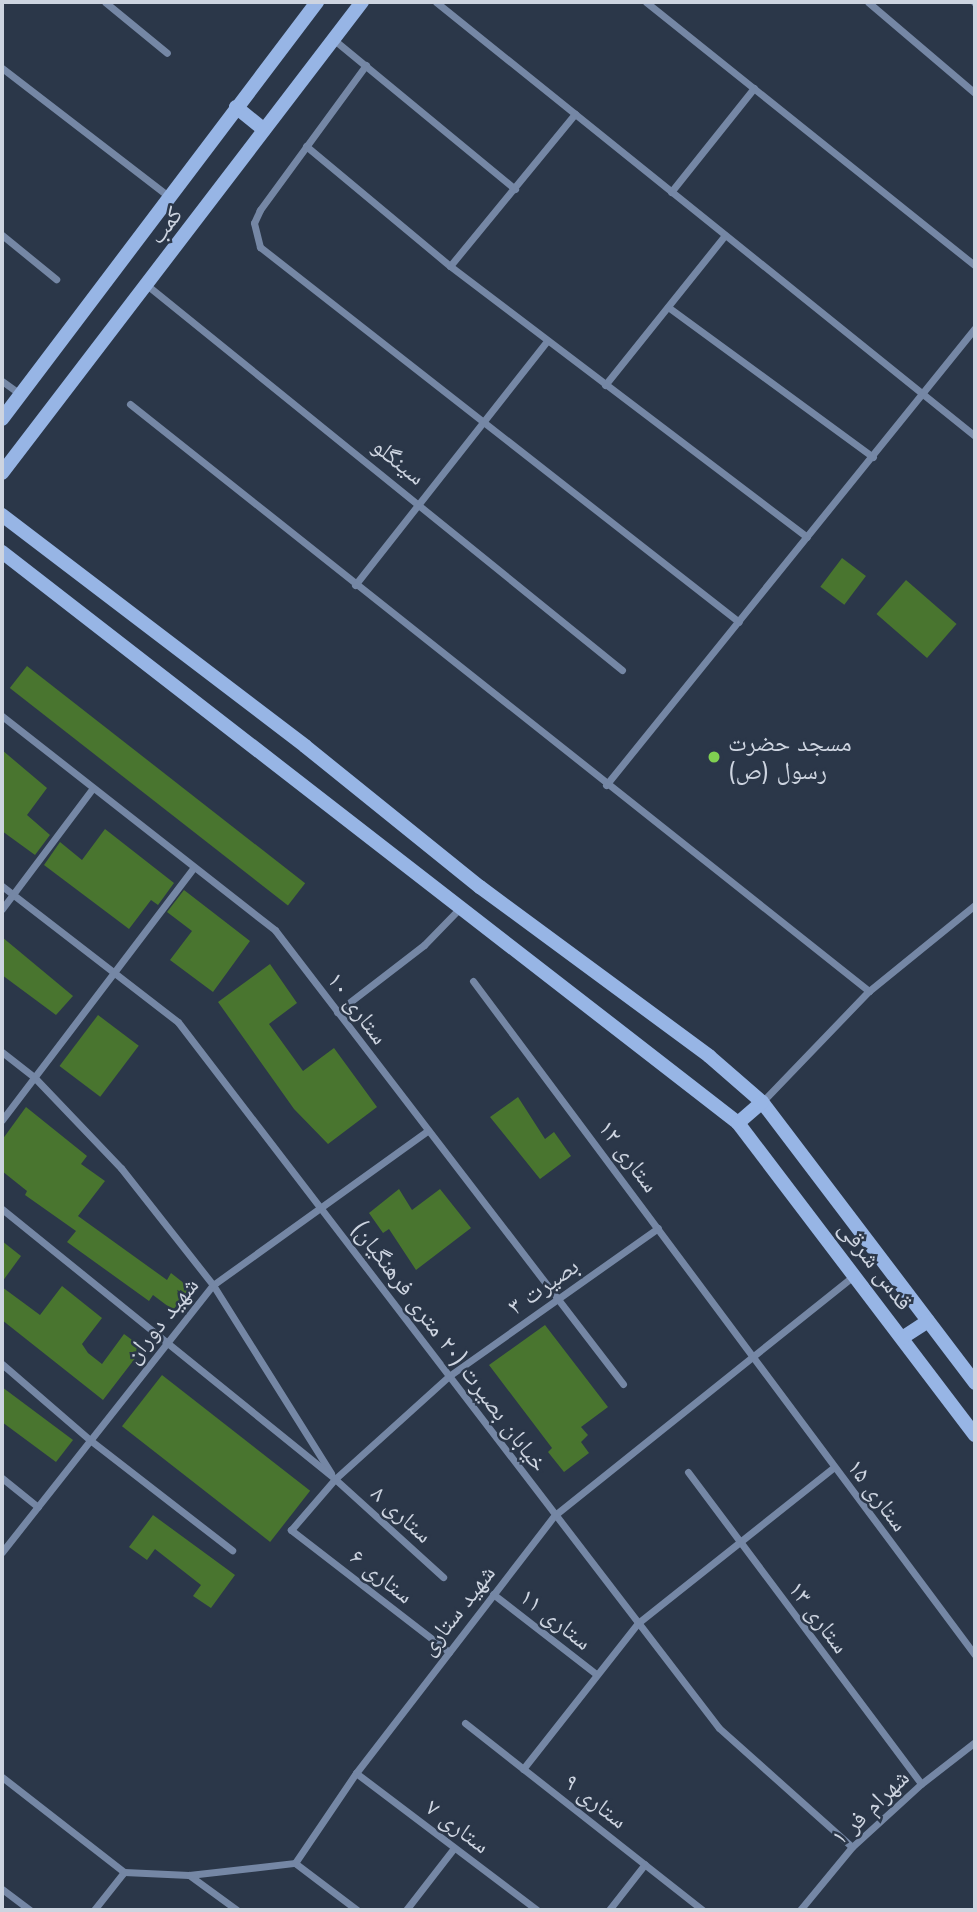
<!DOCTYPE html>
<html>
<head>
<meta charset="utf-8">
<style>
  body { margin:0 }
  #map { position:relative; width:977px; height:1912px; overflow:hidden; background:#2b3749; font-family:Jost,"Noto Naskh Arabic",sans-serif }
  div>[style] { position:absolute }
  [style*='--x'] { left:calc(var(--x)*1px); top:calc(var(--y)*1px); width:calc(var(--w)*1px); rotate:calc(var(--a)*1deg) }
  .building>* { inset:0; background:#49752f; transform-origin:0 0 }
  .street>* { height:7px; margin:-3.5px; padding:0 3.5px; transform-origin:3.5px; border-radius:3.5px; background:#7587a5 }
  .secondary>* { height:14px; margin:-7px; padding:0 7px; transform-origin:7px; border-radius:7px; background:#97b5e5 }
  .dots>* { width:19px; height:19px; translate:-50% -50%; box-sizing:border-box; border:4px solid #2b3749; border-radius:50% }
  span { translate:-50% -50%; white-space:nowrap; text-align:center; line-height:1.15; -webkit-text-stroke:5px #2b3749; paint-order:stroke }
  .street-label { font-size:24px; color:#cdd4e0 }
  .poi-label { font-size:24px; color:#cdd4e0 }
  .left { translate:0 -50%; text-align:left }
  .frame { position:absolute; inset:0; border:4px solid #cdd4e0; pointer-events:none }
</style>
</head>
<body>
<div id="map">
  <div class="building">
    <i style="left:842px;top:558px;width:30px;height:36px;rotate:37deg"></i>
    <i style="left:906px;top:580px;width:67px;height:45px;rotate:41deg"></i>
    <i style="left:27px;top:666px;width:353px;height:28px;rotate:38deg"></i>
    <i style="clip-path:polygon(2px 750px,47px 788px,27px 815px,50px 835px,35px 855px,2px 831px)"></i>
    <i style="clip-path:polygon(105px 829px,174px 883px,158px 905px,151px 900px,129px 929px,44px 865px,60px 842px,82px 860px)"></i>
    <i style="clip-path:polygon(184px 890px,250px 941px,213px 992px,170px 960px,192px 931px,167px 912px)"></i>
    <i style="clip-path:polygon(2px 937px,73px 996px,56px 1015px,2px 975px)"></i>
    <i style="clip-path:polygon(270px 964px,297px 1003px,269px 1024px,303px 1071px,334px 1048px,377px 1107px,328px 1144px,294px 1109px,218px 1002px)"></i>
    <i style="left:98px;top:1015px;width:51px;height:64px;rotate:37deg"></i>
    <i style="clip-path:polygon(518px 1097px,545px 1139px,554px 1132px,571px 1156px,540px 1179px,490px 1117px)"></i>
    <i style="clip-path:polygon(26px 1107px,87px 1156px,81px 1164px,105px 1181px,78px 1216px,167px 1280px,171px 1273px,190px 1288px,173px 1310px,153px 1295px,149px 1301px,67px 1242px,76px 1231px,25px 1195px,27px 1191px,2px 1171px,2px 1140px)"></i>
    <i style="clip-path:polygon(399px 1189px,412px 1210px,440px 1189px,471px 1228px,416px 1270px,389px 1229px,383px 1233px,369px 1213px)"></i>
    <i style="clip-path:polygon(2px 1241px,21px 1256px,2px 1282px)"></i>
    <i style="clip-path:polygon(62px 1286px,102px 1318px,82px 1344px,88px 1353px,102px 1364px,124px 1334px,143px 1348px,103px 1400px,2px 1320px,2px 1287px,40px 1315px)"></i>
    <i style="clip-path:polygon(545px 1325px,608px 1407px,581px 1427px,588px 1435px,581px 1442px,589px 1453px,564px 1472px,548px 1452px,552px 1448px,489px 1365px)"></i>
    <i style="left:162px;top:1375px;width:188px;height:65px;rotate:38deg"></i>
    <i style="clip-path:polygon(2px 1387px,73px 1440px,56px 1462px,2px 1422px)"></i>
    <i style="clip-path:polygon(153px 1515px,235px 1575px,211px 1608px,193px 1596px,201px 1585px,155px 1549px,147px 1560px,129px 1547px)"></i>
  </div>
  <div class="street">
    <i style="--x:105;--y:2;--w:80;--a:39.4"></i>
    <i style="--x:436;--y:2;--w:692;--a:38.84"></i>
    <i style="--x:646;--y:2;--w:422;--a:38.7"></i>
    <i style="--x:868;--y:2;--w:140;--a:40.4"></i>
    <i style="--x:974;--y:2;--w:1;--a:45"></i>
    <i style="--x:333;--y:39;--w:236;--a:39.5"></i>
    <i style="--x:366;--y:65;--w:180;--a:126.2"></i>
    <i style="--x:260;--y:210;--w:14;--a:115"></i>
    <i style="--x:254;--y:223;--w:25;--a:76"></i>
    <i style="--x:260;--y:247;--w:608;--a:38.06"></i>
    <i style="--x:2;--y:68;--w:210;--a:37.6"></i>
    <i style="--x:306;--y:146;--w:187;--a:39.8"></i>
    <i style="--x:450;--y:266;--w:448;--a:37.2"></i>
    <i style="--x:671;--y:192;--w:133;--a:-51.4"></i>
    <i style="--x:2;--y:235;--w:70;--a:39.2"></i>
    <i style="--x:450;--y:266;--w:197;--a:-50.6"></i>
    <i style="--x:148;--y:286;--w:610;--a:39.01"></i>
    <i style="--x:668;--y:307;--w:254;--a:36.2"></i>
    <i style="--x:2;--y:381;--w:22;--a:36"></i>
    <i style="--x:605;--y:385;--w:192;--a:-51.3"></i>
    <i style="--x:130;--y:404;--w:944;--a:38.46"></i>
    <i style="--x:355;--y:585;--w:310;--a:-51.8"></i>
    <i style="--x:2;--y:716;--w:347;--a:38.1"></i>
    <i style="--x:275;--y:930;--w:572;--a:52.53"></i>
    <i style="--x:606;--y:785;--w:587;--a:-51.08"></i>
    <i style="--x:2;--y:886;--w:222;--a:37.7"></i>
    <i style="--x:178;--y:1022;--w:889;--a:52.54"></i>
    <i style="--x:719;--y:1728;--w:178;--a:41.8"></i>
    <i style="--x:2;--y:909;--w:151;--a:-53.1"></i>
    <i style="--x:473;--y:981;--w:840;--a:53.32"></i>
    <i style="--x:337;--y:1012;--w:110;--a:-37.6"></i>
    <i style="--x:424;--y:945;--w:49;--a:-45.8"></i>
    <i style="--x:2;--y:1052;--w:41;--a:38"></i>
    <i style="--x:34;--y:1077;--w:126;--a:46.3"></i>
    <i style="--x:121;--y:1168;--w:149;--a:51.8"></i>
    <i style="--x:213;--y:1285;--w:222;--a:57.9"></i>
    <i style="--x:762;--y:1102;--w:154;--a:-46.1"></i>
    <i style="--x:869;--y:991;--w:136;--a:-39.1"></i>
    <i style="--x:2;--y:1120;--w:316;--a:-52.8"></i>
    <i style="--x:2;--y:1209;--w:429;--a:39"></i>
    <i style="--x:335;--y:1479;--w:146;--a:42.2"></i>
    <i style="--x:2;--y:1364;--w:116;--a:40.8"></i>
    <i style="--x:90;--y:1440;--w:180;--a:37.8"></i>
    <i style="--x:688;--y:1472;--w:389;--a:53.2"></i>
    <i style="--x:2;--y:1478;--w:46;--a:38.9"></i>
    <i style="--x:2;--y:1552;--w:340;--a:-51.7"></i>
    <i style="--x:213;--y:1285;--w:264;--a:-35.7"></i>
    <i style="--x:493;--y:1594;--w:130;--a:37.8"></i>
    <i style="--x:449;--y:1652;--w:200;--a:-142.3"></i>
    <i style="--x:291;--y:1530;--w:67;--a:-49.2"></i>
    <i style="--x:335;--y:1479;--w:154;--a:-42.1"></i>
    <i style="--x:449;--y:1376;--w:256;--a:-35.3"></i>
    <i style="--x:465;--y:1723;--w:303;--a:38.2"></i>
    <i style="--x:523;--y:1769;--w:186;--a:-51.8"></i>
    <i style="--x:638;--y:1623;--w:249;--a:-38.5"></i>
    <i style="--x:356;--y:1773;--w:227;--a:37.1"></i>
    <i style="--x:2;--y:1777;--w:155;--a:37.9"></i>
    <i style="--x:295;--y:1863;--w:78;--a:37.2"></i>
    <i style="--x:189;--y:1875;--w:59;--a:36.1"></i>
    <i style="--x:2;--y:1889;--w:35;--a:37"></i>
    <i style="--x:94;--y:1910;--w:48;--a:-51.7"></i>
    <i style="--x:124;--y:1872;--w:65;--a:2.6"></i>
    <i style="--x:189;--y:1875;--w:107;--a:-6.5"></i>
    <i style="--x:295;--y:1863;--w:109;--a:-55.9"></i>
    <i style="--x:356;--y:1773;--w:326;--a:-52.4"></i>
    <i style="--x:555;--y:1515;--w:384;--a:-38.7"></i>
    <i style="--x:406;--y:1910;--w:78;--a:-52.3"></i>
    <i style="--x:609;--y:1910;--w:58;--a:-52"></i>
    <i style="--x:800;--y:1910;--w:82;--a:-50.5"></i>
    <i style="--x:852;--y:1847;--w:93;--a:-42.4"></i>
    <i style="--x:921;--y:1784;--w:68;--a:-37.9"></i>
  </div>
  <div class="secondary">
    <i style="--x:236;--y:107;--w:36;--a:39"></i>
    <i style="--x:2;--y:419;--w:523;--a:-52.93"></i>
    <i style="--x:2;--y:473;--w:593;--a:-52.61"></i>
    <i style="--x:2;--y:515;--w:381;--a:37.3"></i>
    <i style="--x:305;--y:746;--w:225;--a:38.9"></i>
    <i style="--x:480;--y:887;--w:285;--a:36.4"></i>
    <i style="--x:709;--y:1056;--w:70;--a:41"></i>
    <i style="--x:762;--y:1102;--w:353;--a:52.8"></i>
    <i style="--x:2;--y:552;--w:932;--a:37.8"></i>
    <i style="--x:738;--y:1123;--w:392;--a:52.8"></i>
    <i style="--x:738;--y:1123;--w:32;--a:-41"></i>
    <i style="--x:902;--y:1338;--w:31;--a:-33"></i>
  </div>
  <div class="dots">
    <i style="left:714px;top:757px;background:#80d051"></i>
  </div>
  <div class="street-label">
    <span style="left:165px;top:225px;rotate:-53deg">کمب</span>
    <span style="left:399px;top:461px;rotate:39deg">سینگلو</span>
    <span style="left:358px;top:1008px;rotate:53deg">ستاری ۱۰</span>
    <span style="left:629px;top:1156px;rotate:53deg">ستاری ۱۲</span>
    <span style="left:876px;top:1265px;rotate:53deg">قدس شرقی</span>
    <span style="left:543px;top:1286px;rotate:-35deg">بصیرت ۳</span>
    <span style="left:161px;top:1320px;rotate:-51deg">شهید دوران</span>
    <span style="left:450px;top:1346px;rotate:53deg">خیابان بصیرت (۲۰ متری فرهنگیان)</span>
    <span style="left:878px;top:1495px;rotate:53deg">ستاری ۱۵</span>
    <span style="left:402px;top:1514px;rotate:42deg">ستاری ۸</span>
    <span style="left:382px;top:1576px;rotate:38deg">ستاری ۶</span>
    <span style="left:457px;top:1610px;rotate:-52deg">شهید ستاری</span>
    <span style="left:819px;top:1617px;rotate:53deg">ستاری ۱۳</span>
    <span style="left:556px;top:1619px;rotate:38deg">ستاری ۱۱</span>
    <span style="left:596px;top:1801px;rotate:38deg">ستاری ۹</span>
    <span style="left:870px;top:1807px;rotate:-44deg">شهرام فر ۱</span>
    <span style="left:458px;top:1826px;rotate:37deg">ستاری ۷</span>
  </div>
  <div class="poi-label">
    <span class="left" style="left:728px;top:757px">مسجد حضرت<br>رسول (ص)</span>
  </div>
  <div class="frame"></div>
</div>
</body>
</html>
